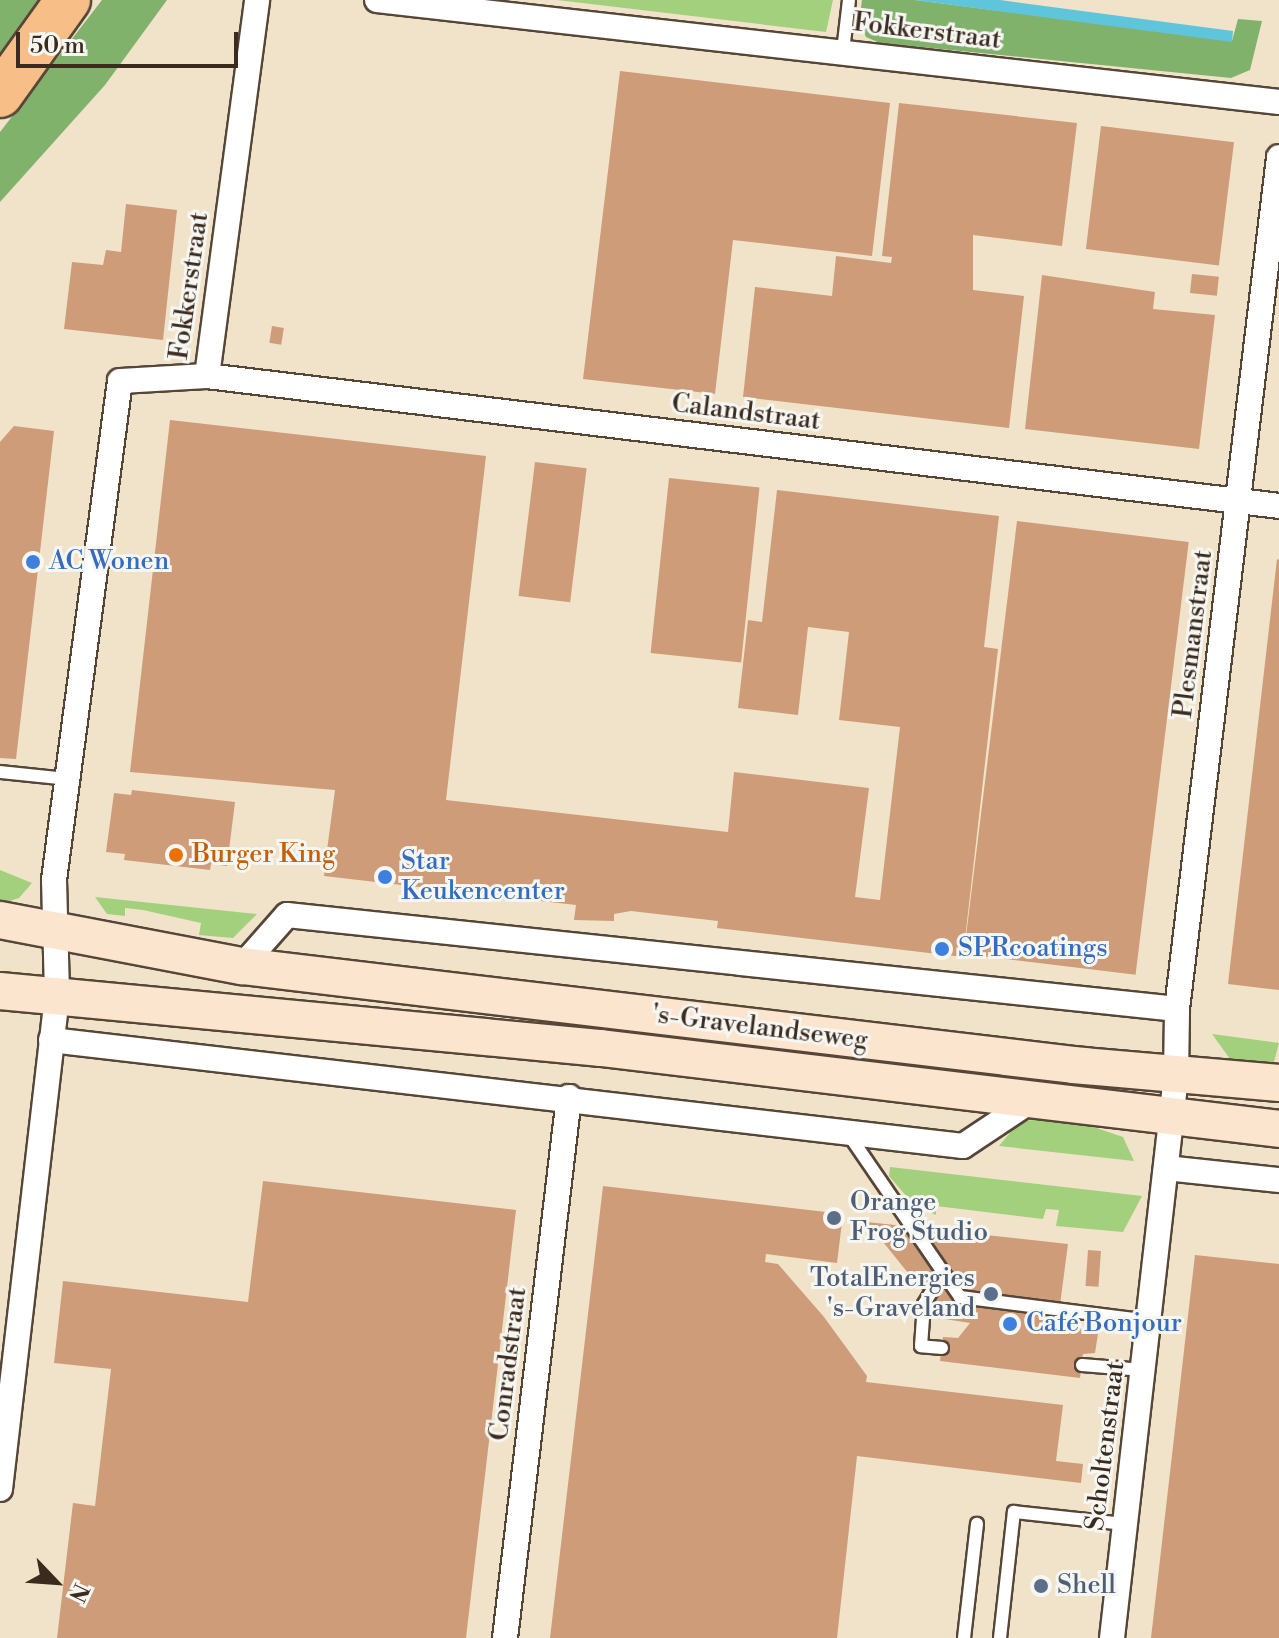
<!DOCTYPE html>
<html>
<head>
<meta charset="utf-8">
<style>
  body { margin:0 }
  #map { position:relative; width:1279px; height:1638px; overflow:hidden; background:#f1e3c9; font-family:"Libre Bodoni",serif }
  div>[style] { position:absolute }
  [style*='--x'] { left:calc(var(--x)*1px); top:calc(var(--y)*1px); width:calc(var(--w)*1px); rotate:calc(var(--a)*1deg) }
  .green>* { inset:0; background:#a2d07d }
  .forest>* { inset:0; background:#81b26c }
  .water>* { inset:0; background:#5ec5db }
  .building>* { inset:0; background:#ce9c79; transform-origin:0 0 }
  .roads { filter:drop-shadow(2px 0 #564638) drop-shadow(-2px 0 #564638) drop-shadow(0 2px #564638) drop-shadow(0 -2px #564638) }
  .service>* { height:12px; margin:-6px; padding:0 6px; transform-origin:6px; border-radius:6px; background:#fff }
  .minor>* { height:24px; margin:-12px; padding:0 12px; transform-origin:12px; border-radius:12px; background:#fff }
  .secondary>* { height:36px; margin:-18px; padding:0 18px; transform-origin:18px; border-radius:18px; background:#fce5cf }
  .motorway>* { height:44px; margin:-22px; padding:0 22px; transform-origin:22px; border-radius:22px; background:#f7be88 }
  .dots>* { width:22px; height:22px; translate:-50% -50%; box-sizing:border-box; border:4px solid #f6f6f2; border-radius:50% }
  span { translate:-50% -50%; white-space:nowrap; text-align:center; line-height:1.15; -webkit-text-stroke:6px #f6f6f2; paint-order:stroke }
  .street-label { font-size:26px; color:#3b2a1e }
  .shop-label { font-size:26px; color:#366cbe }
  .left { translate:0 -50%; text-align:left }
  .food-label { font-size:26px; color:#c56008 }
  .service-label { font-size:26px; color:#4e5e75 }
  .right { translate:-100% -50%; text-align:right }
  .north { position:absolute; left:16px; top:1542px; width:80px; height:80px; -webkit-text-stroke:6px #f6f6f2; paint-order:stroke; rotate:115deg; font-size:22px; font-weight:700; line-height:32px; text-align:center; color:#3b2a1e }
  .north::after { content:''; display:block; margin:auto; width:28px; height:36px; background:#3b2a1e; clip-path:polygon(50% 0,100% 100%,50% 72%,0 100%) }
  .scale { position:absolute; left:16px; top:32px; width:222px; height:36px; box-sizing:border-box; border:4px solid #3b2a1e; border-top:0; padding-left:10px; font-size:24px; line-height:28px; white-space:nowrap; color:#3b2a1e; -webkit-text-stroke:6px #f6f6f2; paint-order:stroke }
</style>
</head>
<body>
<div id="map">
  <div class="green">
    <i style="clip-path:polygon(557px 0,833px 0,826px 32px)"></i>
    <i style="clip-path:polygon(0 870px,32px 883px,19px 898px,0 904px)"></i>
    <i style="clip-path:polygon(95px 897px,257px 914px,233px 938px,199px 935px,201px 923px,143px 910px,125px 908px,125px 916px,107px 914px)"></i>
    <i style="clip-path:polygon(1212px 1034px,1279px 1043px,1272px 1069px,1235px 1066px)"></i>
    <i style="clip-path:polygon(1061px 1116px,1123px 1137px,1134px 1161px,999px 1146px,1019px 1122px)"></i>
    <i style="clip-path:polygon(890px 1167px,1142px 1196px,1123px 1232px,1056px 1226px,1059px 1210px,1046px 1209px,1043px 1219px,936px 1206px,936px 1215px,914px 1205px,889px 1176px)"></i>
  </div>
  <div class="forest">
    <i style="clip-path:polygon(0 0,50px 0,0 70px)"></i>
    <i style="clip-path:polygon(102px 0,167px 0,105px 85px,0 202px,0 132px)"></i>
    <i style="clip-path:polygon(862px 0,915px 0,1232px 41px,1238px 19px,1262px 21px,1250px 70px,1231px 78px,880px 43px,866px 37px,859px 22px)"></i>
  </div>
  <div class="water">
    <i style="clip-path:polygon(915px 0,1000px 0,1233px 31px,1232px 42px)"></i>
  </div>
  <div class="building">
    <i style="clip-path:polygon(620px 71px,890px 103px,872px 256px,733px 240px,715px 394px,583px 379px)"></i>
    <i style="clip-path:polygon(899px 103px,1077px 123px,1062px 246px,973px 235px,973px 290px,1024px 296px,1009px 428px,743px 397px,755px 287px,832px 296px,836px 256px,891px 263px,892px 257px,882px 256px)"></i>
    <i style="left:1101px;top:126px;width:134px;height:124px;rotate:7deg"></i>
    <i style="clip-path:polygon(126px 204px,177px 210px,163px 340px,64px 329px,72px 262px,103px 265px,106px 250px,121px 252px)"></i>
    <i style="left:1192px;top:274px;width:27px;height:19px;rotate:6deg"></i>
    <i style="clip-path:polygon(1042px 275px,1155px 292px,1153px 309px,1215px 315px,1199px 449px,1025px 429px)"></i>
    <i style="left:272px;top:326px;width:12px;height:17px;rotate:9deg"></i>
    <i style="clip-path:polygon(170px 420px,486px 456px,446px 800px,728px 832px,734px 772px,869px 788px,855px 897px,880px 900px,900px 727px,839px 720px,849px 632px,808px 627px,798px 715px,738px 708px,748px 620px,762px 622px,777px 490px,999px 516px,984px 647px,998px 649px,963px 957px,717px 928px,718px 921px,631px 911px,614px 914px,614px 921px,574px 920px,576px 905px,324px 876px,327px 853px,320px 850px,327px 850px,335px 790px,130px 772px)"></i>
    <i style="clip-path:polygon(14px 426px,54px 431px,16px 759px,0 758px,0 442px)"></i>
    <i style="left:535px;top:462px;width:52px;height:135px;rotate:7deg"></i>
    <i style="left:669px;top:478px;width:91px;height:176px;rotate:6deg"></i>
    <i style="left:1017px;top:521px;width:173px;height:436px;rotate:7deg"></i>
    <i style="clip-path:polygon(1277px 559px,1279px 560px,1279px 990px,1228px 984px)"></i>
    <i style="clip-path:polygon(132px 790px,235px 802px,227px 866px,211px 864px,210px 870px,124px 860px,125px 854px,106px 852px,114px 793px,131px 795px)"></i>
    <i style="clip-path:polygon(263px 1181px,516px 1210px,466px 1638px,57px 1638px,73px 1503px,95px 1506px,111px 1369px,54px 1363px,63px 1281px,248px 1302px)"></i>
    <i style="clip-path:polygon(603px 1186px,843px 1214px,837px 1263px,766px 1254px,765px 1262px,778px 1264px,824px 1317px,867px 1376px,866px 1382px,1063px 1405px,1056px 1461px,1083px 1464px,1081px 1483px,857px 1456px,837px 1638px,550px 1638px)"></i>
    <i style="clip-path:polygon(867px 1222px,1068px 1244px,1058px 1320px,1098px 1334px,1095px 1353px,1083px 1354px,1080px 1378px,940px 1361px,943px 1337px,958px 1338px,970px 1323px,945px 1319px)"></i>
    <i style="left:1088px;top:1250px;width:13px;height:36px;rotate:4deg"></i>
    <i style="clip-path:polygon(1195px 1255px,1279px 1264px,1279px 1638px,1151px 1638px)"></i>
  </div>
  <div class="roads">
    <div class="service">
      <i style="--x:843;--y:51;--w:51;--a:-83.3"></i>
      <i style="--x:0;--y:772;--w:68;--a:5.9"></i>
      <i style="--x:847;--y:1132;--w:200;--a:55.6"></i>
      <i style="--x:960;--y:1297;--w:191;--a:7.2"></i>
      <i style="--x:942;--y:1348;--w:21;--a:-175"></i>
      <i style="--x:921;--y:1346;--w:42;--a:-85.9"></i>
      <i style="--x:924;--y:1304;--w:37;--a:-59"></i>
      <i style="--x:1082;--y:1365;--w:61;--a:4.7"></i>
      <i style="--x:964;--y:1638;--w:115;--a:-83.5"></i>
      <i style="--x:1000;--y:1638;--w:127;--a:-83.7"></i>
      <i style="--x:1014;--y:1512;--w:112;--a:6.2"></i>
    </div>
    <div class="minor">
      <i style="--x:377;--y:0;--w:908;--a:6.45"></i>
      <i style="--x:207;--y:376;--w:1080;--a:6.91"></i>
      <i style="--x:242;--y:966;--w:68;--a:-48.6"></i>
      <i style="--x:287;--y:915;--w:895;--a:6.03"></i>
      <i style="--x:51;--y:1040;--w:918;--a:6.63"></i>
      <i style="--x:963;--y:1146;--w:79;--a:-33.7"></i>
      <i style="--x:1166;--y:1168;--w:114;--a:6.1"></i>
      <i style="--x:0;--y:1489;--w:498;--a:-83.4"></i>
      <i style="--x:57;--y:994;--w:114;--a:-91.5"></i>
      <i style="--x:54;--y:880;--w:503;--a:-82.47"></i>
      <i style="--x:120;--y:381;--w:87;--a:-3.3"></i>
      <i style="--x:207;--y:376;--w:379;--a:-82.4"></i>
      <i style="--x:505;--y:1638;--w:545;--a:-83.25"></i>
      <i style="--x:1112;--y:1638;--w:566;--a:-83.5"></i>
      <i style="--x:1176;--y:1076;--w:67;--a:-89.1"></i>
      <i style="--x:1177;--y:1009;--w:858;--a:-83.17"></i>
    </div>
    <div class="secondary">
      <i style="--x:0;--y:920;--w:246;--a:10.8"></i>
      <i style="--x:242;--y:966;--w:837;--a:6.79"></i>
      <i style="--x:1073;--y:1065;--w:207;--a:5"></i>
      <i style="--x:0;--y:991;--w:604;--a:5.42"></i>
      <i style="--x:601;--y:1048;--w:683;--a:6.81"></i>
    </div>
    <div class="motorway">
      <i style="--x:0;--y:95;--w:117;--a:-54.4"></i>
    </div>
  </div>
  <div class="dots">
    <i style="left:33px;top:562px;background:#3f7fe0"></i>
    <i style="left:176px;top:855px;background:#e8710a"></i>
    <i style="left:385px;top:877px;background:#3f7fe0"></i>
    <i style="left:942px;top:949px;background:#3f7fe0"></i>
    <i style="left:834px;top:1218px;background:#5c6f8a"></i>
    <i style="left:991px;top:1294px;background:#5c6f8a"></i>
    <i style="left:1010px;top:1324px;background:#3f7fe0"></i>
    <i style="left:1041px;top:1586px;background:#5c6f8a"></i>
  </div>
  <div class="street-label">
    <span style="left:927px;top:32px;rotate:7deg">Fokkerstraat</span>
    <span style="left:190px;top:286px;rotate:-82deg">Fokkerstraat</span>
    <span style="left:746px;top:413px;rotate:7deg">Calandstraat</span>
    <span style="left:1194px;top:634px;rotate:-83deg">Plesmanstraat</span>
    <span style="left:760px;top:1028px;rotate:7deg">'s-Gravelandseweg</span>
    <span style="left:509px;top:1364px;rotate:-83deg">Conradstraat</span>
    <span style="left:1106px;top:1446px;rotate:-83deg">Scholtenstraat</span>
  </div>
  <div class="shop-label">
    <span class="left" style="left:49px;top:562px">AC Wonen</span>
    <span class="left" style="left:401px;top:877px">Star<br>Keukencenter</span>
    <span class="left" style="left:958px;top:949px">SPRcoatings</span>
    <span class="left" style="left:1026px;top:1324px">Café Bonjour</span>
  </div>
  <div class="food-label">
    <span class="left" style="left:192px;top:855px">Burger King</span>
  </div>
  <div class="service-label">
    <span class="left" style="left:850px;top:1218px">Orange<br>Frog Studio</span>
    <span class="right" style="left:975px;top:1294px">TotalEnergies<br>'s-Graveland</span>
    <span class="left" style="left:1057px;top:1586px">Shell</span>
  </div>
  <div class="north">N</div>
  <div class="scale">50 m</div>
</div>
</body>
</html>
